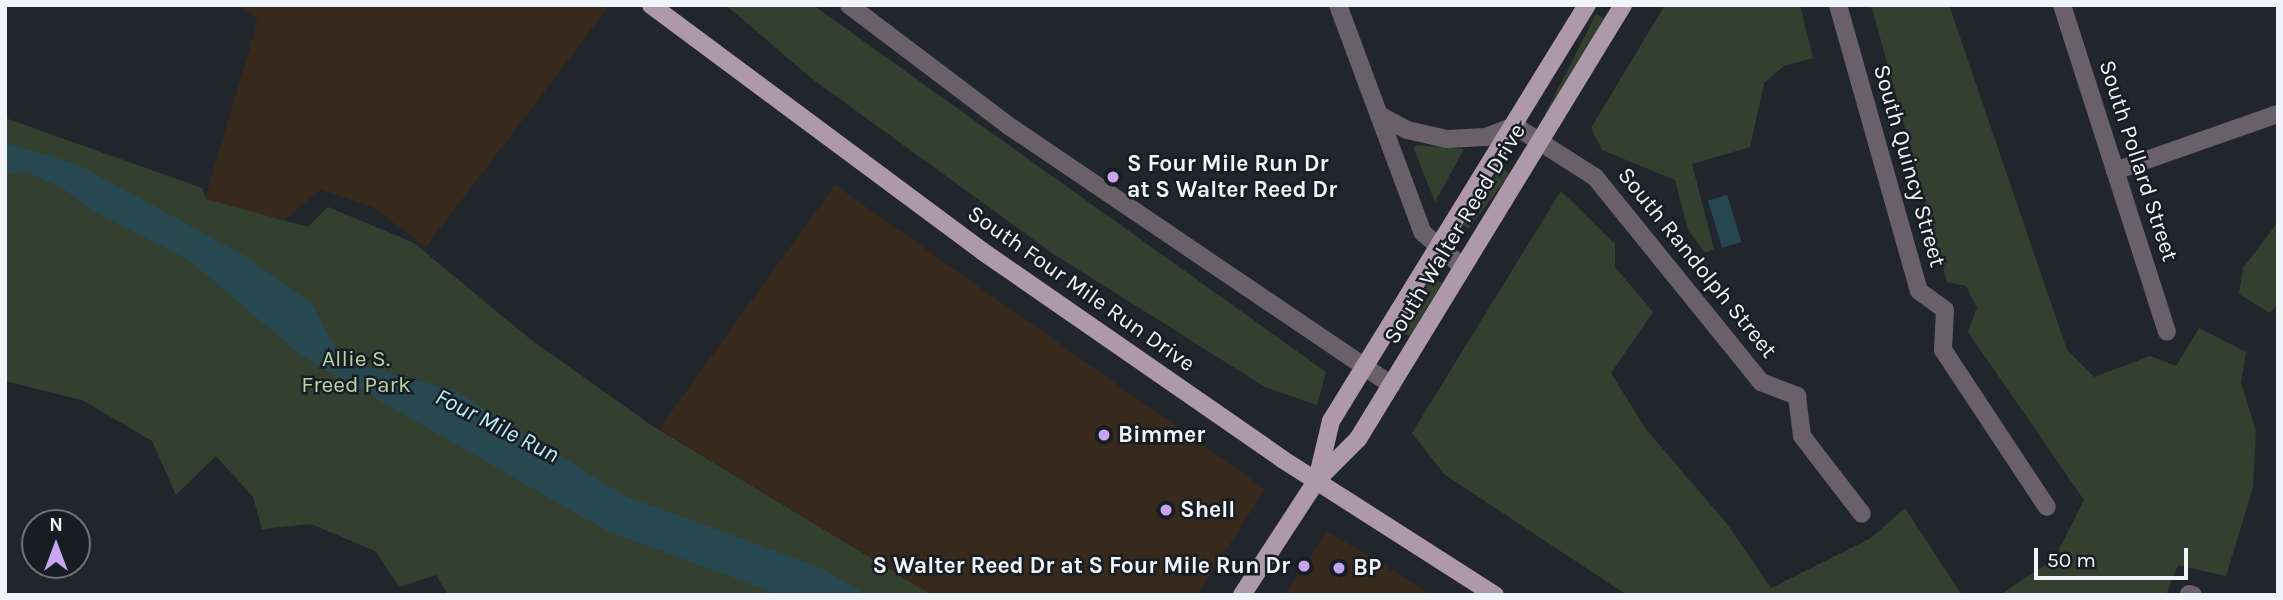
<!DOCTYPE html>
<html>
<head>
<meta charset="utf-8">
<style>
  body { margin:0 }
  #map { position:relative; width:2283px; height:600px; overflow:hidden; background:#21262d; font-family:Karla,sans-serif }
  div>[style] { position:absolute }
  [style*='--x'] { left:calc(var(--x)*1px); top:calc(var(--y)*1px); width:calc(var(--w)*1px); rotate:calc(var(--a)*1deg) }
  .commercial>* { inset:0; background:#372a1d }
  .green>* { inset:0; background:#34402f; transform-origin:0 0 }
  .water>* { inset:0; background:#274851; transform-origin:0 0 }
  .minor>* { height:18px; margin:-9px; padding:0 9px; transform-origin:9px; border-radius:9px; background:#6a6068 }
  .major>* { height:18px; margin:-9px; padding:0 9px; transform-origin:9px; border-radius:9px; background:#ae99ab }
  .dots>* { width:19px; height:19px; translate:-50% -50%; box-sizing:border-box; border:4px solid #181d23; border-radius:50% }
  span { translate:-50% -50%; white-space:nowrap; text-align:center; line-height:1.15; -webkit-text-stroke:5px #181d23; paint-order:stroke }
  .street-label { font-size:23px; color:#f1f5fa }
  .poi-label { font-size:23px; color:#f1f5fa; font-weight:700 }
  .left { translate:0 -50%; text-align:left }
  .right { translate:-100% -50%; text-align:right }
  .park-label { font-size:23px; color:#b4d4a6 }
  .water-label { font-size:24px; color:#b7ecfa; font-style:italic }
  .frame { position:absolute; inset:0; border:7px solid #f1f5fa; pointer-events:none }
  .north { position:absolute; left:21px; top:509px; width:70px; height:70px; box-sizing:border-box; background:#181d23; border:2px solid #6f7379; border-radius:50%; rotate:0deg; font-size:19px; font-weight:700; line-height:28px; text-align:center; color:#f1f5fa }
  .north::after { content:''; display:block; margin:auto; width:24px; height:32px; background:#c7a6ef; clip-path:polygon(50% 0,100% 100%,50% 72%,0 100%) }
  .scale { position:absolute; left:2034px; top:548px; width:154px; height:32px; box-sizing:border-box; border:4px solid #f1f5fa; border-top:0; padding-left:9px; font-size:21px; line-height:24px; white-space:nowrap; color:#f1f5fa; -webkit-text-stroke:5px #181d23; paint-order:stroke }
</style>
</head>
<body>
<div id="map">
  <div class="commercial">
    <i style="clip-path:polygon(239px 5px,600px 5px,606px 10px,426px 247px,371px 206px,320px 190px,283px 221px,205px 199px,258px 20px)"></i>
    <i style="clip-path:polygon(835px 185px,1265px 489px,1197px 595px,932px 595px,659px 429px)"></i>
    <i style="clip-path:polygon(1327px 531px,1426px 591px,1424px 595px,1285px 595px)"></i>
  </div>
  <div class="green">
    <i style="clip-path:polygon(726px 5px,813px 5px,1326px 372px,1317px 405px,1265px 387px,1052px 253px,811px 78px)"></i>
    <i style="clip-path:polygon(1665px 5px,1800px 5px,1813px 58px,1784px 66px,1764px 83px,1750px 147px,1692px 164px,1714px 249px,1705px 253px,1688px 230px,1675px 180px,1602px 150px,1591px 128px)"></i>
    <i style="clip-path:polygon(1861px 5px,1949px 5px,2067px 350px,2094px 377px,2150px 356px,2176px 366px,2199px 328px,2246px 352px,2241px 383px,2256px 431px,2253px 487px,2226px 576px,2178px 565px,2166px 595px,2000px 595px,2054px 559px,2084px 500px,1968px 332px,1977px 308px,1966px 286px,1947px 282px,1872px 8px)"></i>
    <i style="left:1596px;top:14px;width:9px;height:113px;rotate:27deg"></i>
    <i style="clip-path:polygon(5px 118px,202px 188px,206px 199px,308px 227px,328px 207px,414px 243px,530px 339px,651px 425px,932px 595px,448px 595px,436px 575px,399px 587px,375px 551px,311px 524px,262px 529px,253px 497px,216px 456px,176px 495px,152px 441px,82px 400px,5px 381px)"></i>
    <i style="clip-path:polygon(1416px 145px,1464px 149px,1435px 202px,1414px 149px)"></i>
    <i style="left:1502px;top:168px;width:10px;height:69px;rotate:37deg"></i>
    <i style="clip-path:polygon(1561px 191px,1615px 244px,1615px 267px,1653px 312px,1611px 373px,1645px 428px,1727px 524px,1771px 588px,1871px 538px,1905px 508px,1962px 595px,1627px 595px,1444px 474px,1412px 433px)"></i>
    <i style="clip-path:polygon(2278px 222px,2278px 304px,2270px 313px,2239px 294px,2243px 268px)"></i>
    <i style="clip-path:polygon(1432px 278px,1442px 283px,1410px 336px,1403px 333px,1409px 318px)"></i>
  </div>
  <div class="water">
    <i style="clip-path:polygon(5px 143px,77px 164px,245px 256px,312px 304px,342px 360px,454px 390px,625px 496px,819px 567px,867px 595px,780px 595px,607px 531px,302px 356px,189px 260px,95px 212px,61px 187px,25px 172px,5px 174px)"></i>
    <i style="left:1727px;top:195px;width:49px;height:20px;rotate:73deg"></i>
  </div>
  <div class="minor">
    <i style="--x:849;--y:5;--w:201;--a:37.1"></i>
    <i style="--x:1009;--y:126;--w:462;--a:34.1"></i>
    <i style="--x:1338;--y:5;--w:243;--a:69.6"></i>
    <i style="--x:1423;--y:233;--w:52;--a:40.4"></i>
    <i style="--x:1838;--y:5;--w:297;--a:74.2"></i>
    <i style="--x:1919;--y:291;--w:32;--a:36"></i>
    <i style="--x:1945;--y:310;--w:40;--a:92.9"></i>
    <i style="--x:1943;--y:350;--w:188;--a:56.5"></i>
    <i style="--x:2062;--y:5;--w:343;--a:72.2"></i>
    <i style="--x:1379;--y:115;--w:32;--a:28"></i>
    <i style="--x:1407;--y:130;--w:41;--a:12.7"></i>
    <i style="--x:1447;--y:139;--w:39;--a:-3"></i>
    <i style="--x:1486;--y:137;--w:31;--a:-21"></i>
    <i style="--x:1515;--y:126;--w:95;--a:32.5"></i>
    <i style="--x:1595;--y:177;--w:264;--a:51"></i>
    <i style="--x:1761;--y:382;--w:39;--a:21"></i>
    <i style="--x:1797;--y:396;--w:40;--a:82.9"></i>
    <i style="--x:1802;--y:436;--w:98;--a:52.4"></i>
    <i style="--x:2115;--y:171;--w:173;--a:-19.3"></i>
    <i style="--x:2189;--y:594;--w:4;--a:14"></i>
  </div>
  <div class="major">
    <i style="--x:651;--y:5;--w:412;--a:36.6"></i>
    <i style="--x:982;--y:251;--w:365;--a:34.7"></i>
    <i style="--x:1282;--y:459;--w:253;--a:32.6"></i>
    <i style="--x:1317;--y:480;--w:61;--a:-76.7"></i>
    <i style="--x:1331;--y:421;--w:488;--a:-58.4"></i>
    <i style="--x:1242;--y:595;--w:137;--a:-56.9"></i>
    <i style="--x:1317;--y:480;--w:58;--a:-45"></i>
    <i style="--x:1358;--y:439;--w:509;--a:-58.59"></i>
  </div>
  <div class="dots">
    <i style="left:1113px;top:177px;background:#c7a6ef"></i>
    <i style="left:1104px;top:435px;background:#c7a6ef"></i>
    <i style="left:1166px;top:510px;background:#c7a6ef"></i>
    <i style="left:1304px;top:566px;background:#c7a6ef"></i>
    <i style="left:1339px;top:568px;background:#c7a6ef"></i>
  </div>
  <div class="street-label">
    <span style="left:2138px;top:161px;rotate:72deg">South Pollard Street</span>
    <span style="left:1909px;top:166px;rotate:74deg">South Quincy Street</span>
    <span style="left:1455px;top:234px;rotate:-59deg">South Walter Reed Drive</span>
    <span style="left:1697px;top:263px;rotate:51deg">South Randolph Street</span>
    <span style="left:1081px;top:289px;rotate:35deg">South Four Mile Run Drive</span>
  </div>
  <div class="poi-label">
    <span class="left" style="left:1127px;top:177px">S Four Mile Run Dr<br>at S Walter Reed Dr</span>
    <span class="left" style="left:1118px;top:435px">Bimmer</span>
    <span class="left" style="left:1180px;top:510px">Shell</span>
    <span class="right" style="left:1290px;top:566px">S Walter Reed Dr at S Four Mile Run Dr</span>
    <span class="left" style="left:1353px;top:568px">BP</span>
  </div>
  <div class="park-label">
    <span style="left:356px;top:372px">Allie S.<br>Freed Park</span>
  </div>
  <div class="water-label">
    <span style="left:497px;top:426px;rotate:27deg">Four Mile Run</span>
  </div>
  <div class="frame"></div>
  <div class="north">N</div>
  <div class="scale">50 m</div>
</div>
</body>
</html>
